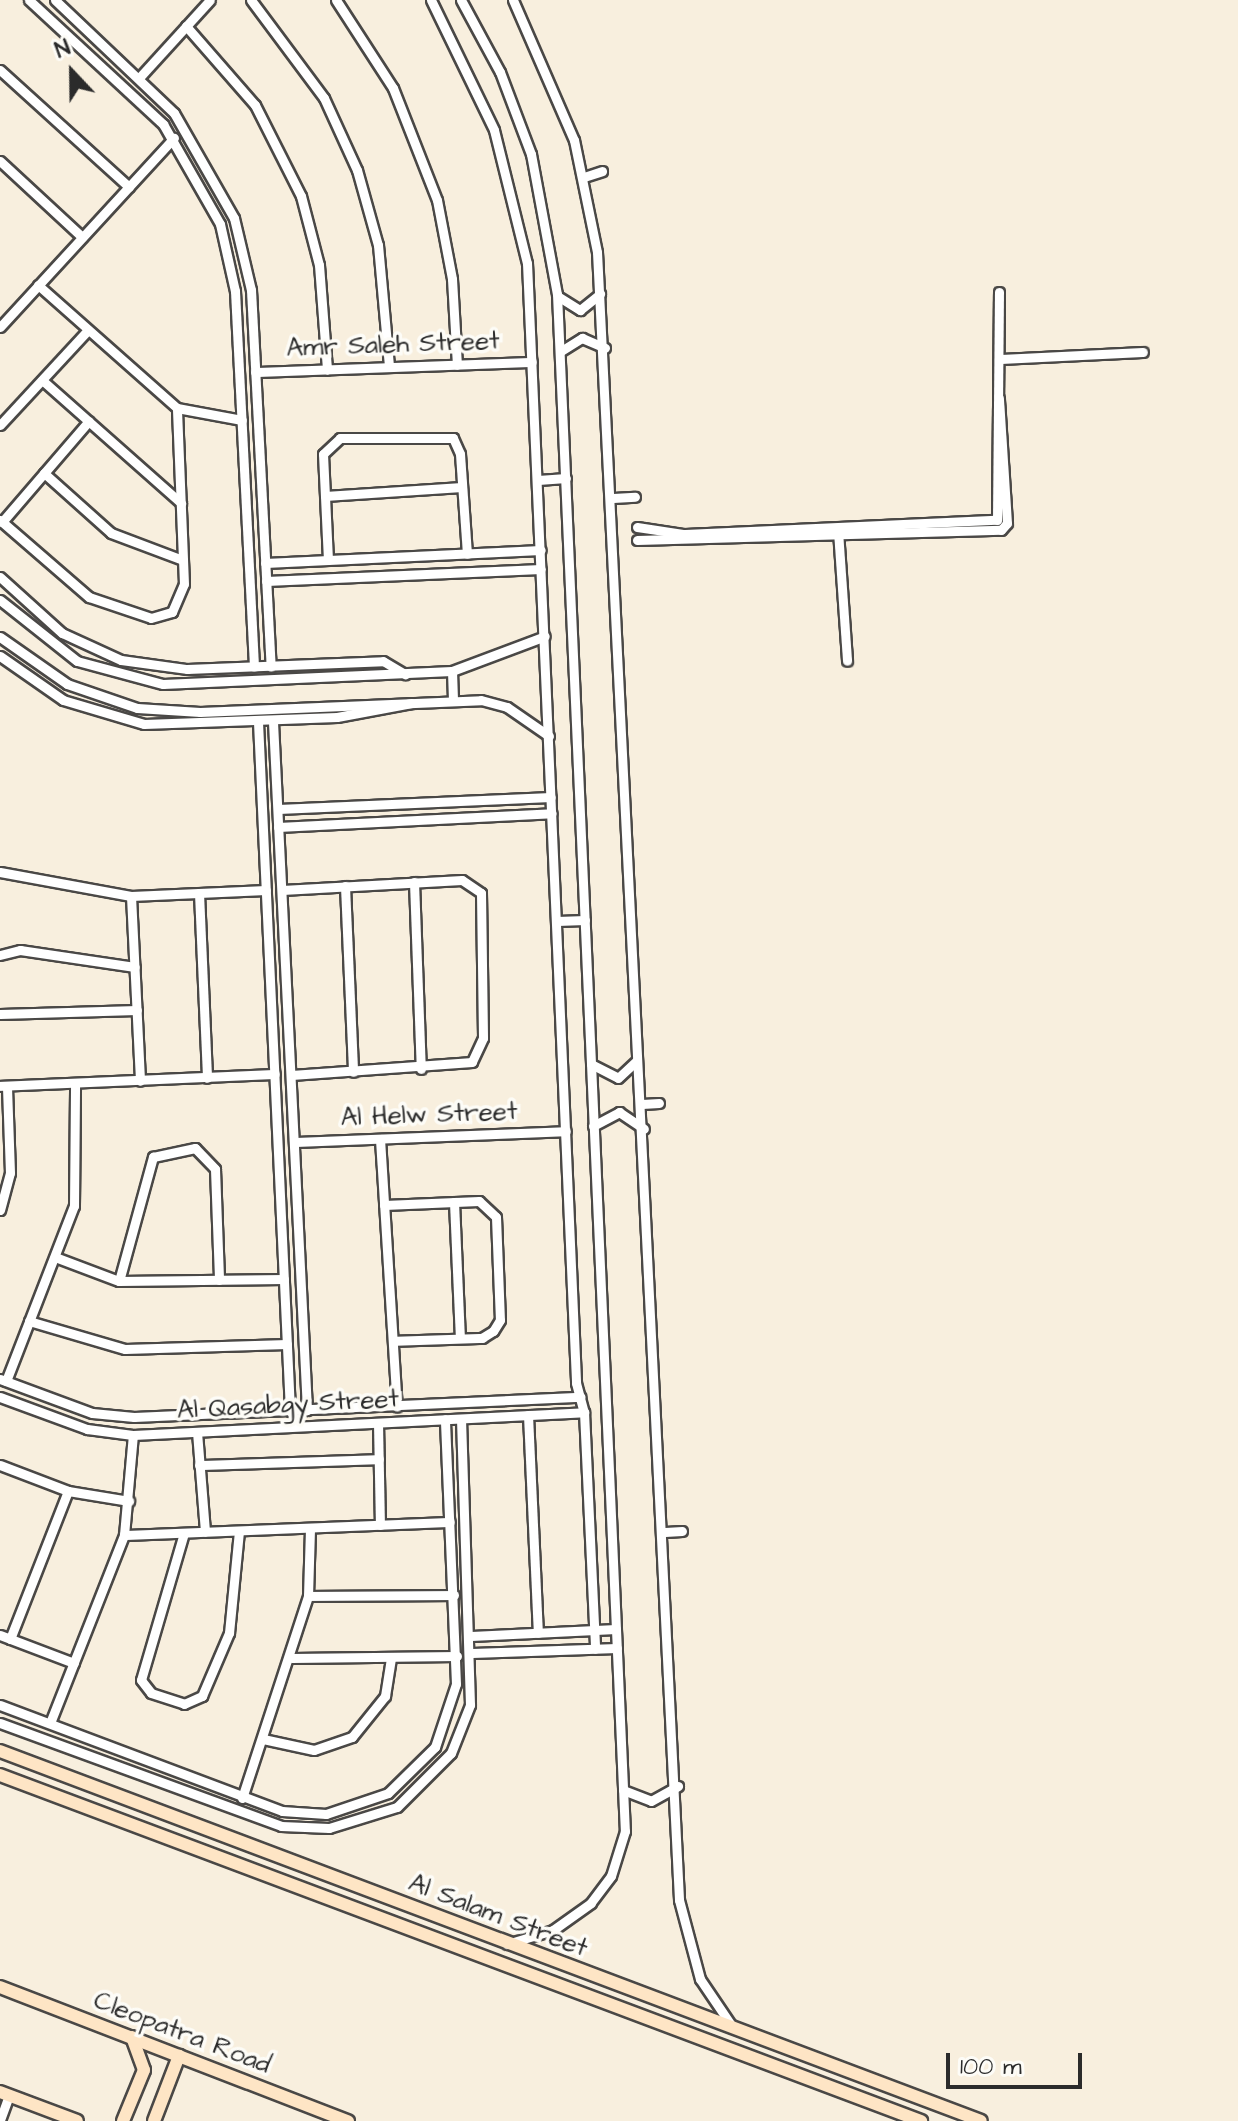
<!DOCTYPE html>
<html>
<head>
<meta charset="utf-8">
<style>
  body { margin:0 }
  #map { position:relative; width:1238px; height:2121px; overflow:hidden; background:#f8efde; font-family:"Architects Daughter",sans-serif }
  div>[style] { position:absolute }
  [style*='--x'] { left:calc(var(--x)*1px); top:calc(var(--y)*1px); width:calc(var(--w)*1px); rotate:calc(var(--a)*1deg) }
  .roads { filter:drop-shadow(2px 0 #4a4846) drop-shadow(-2px 0 #4a4846) drop-shadow(0 2px #4a4846) drop-shadow(0 -2px #4a4846) }
  .minor>* { height:9px; margin:-4.5px; padding:0 4.5px; transform-origin:4.5px; border-radius:4.5px; background:#fff }
  .secondary>* { height:12px; margin:-6px; padding:0 6px; transform-origin:6px; border-radius:6px; background:#fee5c5 }
  span { translate:-50% -50%; white-space:nowrap; text-align:center; line-height:1.15; -webkit-text-stroke:7px #fdfcf7; paint-order:stroke }
  .street-label { font-size:26px; color:#2b2b2b }
  .north { position:absolute; left:32px; top:32px; width:80px; height:80px; -webkit-text-stroke:6px #fdfcf7; paint-order:stroke; rotate:338deg; font-size:22px; font-weight:700; line-height:32px; text-align:center; color:#2b2b2b }
  .north::after { content:''; display:block; margin:auto; width:28px; height:36px; background:#2b2b2b; clip-path:polygon(50% 0,100% 100%,50% 72%,0 100%) }
  .scale { position:absolute; left:946px; top:2053px; width:136px; height:36px; box-sizing:border-box; border:4px solid #2b2b2b; border-top:0; padding-left:10px; font-size:24px; line-height:28px; white-space:nowrap; color:#2b2b2b; -webkit-text-stroke:6px #fdfcf7; paint-order:stroke }
</style>
</head>
<body>
<div id="map">
  <div class="roads">
    <div class="minor">
      <i style="--x:29;--y:0;--w:183;--a:42.8"></i>
      <i style="--x:163;--y:124;--w:115;--a:60.3"></i>
      <i style="--x:220;--y:224;--w:69;--a:77.4"></i>
      <i style="--x:235;--y:291;--w:376;--a:87.1"></i>
      <i style="--x:55;--y:0;--w:164;--a:43.5"></i>
      <i style="--x:174;--y:113;--w:121;--a:60.3"></i>
      <i style="--x:234;--y:218;--w:74;--a:76.7"></i>
      <i style="--x:251;--y:290;--w:377;--a:87"></i>
      <i style="--x:251;--y:0;--w:122;--a:53.3"></i>
      <i style="--x:324;--y:98;--w:79;--a:65.4"></i>
      <i style="--x:357;--y:170;--w:78;--a:74.4"></i>
      <i style="--x:378;--y:245;--w:122;--a:84.8"></i>
      <i style="--x:336;--y:0;--w:105;--a:57.1"></i>
      <i style="--x:393;--y:88;--w:120;--a:68.6"></i>
      <i style="--x:437;--y:200;--w:80;--a:79.2"></i>
      <i style="--x:452;--y:279;--w:86;--a:86.7"></i>
      <i style="--x:431;--y:0;--w:144;--a:64.1"></i>
      <i style="--x:494;--y:130;--w:137;--a:76.1"></i>
      <i style="--x:527;--y:263;--w:1121;--a:87.49"></i>
      <i style="--x:576;--y:1383;--w:30;--a:75"></i>
      <i style="--x:584;--y:1412;--w:237;--a:87.3"></i>
      <i style="--x:461;--y:0;--w:82;--a:61.6"></i>
      <i style="--x:500;--y:72;--w:88;--a:69.3"></i>
      <i style="--x:531;--y:154;--w:142;--a:79.5"></i>
      <i style="--x:557;--y:294;--w:1539;--a:87.47"></i>
      <i style="--x:625;--y:1831;--w:47;--a:107.3"></i>
      <i style="--x:611;--y:1876;--w:34;--a:127"></i>
      <i style="--x:591;--y:1903;--w:47;--a:144.6"></i>
      <i style="--x:553;--y:1930;--w:48;--a:163.1"></i>
      <i style="--x:513;--y:0;--w:153;--a:66.5"></i>
      <i style="--x:574;--y:140;--w:114;--a:78.4"></i>
      <i style="--x:597;--y:252;--w:1650;--a:87.15"></i>
      <i style="--x:679;--y:1900;--w:82;--a:75.1"></i>
      <i style="--x:700;--y:1979;--w:55;--a:56"></i>
      <i style="--x:186;--y:26;--w:105;--a:48.9"></i>
      <i style="--x:255;--y:105;--w:102;--a:63.2"></i>
      <i style="--x:301;--y:196;--w:71;--a:75.4"></i>
      <i style="--x:319;--y:265;--w:105;--a:85.6"></i>
      <i style="--x:0;--y:70;--w:174;--a:42.2"></i>
      <i style="--x:139;--y:78;--w:105;--a:-47.7"></i>
      <i style="--x:0;--y:161;--w:112;--a:42.8"></i>
      <i style="--x:584;--y:177;--w:19;--a:-18"></i>
      <i style="--x:38;--y:285;--w:186;--a:41.5"></i>
      <i style="--x:177;--y:408;--w:66;--a:10.5"></i>
      <i style="--x:559;--y:297;--w:25;--a:32"></i>
      <i style="--x:580;--y:310;--w:26;--a:-39"></i>
      <i style="--x:0;--y:327;--w:257;--a:-47.4"></i>
      <i style="--x:561;--y:351;--w:25;--a:-32"></i>
      <i style="--x:582;--y:338;--w:25;--a:23"></i>
      <i style="--x:1000;--y:359;--w:143;--a:-2.8"></i>
      <i style="--x:255;--y:372;--w:277;--a:-2.1"></i>
      <i style="--x:42;--y:380;--w:186;--a:41.5"></i>
      <i style="--x:0;--y:425;--w:129;--a:-47.2"></i>
      <i style="--x:44;--y:473;--w:90;--a:41.8"></i>
      <i style="--x:111;--y:533;--w:77;--a:20.6"></i>
      <i style="--x:538;--y:480;--w:28;--a:-4"></i>
      <i style="--x:325;--y:496;--w:137;--a:-3.8"></i>
      <i style="--x:613;--y:498;--w:22;--a:-3"></i>
      <i style="--x:0;--y:520;--w:118;--a:40.9"></i>
      <i style="--x:89;--y:597;--w:65;--a:18.7"></i>
      <i style="--x:151;--y:618;--w:22;--a:-16"></i>
      <i style="--x:172;--y:612;--w:30;--a:-67"></i>
      <i style="--x:184;--y:584;--w:176;--a:-92.3"></i>
      <i style="--x:2;--y:522;--w:133;--a:-49.3"></i>
      <i style="--x:637;--y:527;--w:48;--a:8.5"></i>
      <i style="--x:684;--y:534;--w:313;--a:-2.6"></i>
      <i style="--x:997;--y:520;--w:228;--a:-89.5"></i>
      <i style="--x:838;--y:531;--w:130;--a:86"></i>
      <i style="--x:637;--y:540;--w:364;--a:-1.6"></i>
      <i style="--x:1001;--y:530;--w:9;--a:-49"></i>
      <i style="--x:1007;--y:523;--w:125;--a:-93.7"></i>
      <i style="--x:328;--y:560;--w:106;--a:-92.7"></i>
      <i style="--x:323;--y:454;--w:23;--a:-43"></i>
      <i style="--x:340;--y:438;--w:113;--a:0"></i>
      <i style="--x:453;--y:438;--w:17;--a:66"></i>
      <i style="--x:460;--y:454;--w:100;--a:86"></i>
      <i style="--x:265;--y:563;--w:276;--a:-2.7"></i>
      <i style="--x:0;--y:577;--w:84;--a:42.1"></i>
      <i style="--x:62;--y:633;--w:65;--a:24.6"></i>
      <i style="--x:121;--y:660;--w:67;--a:7.8"></i>
      <i style="--x:187;--y:669;--w:196;--a:-2.3"></i>
      <i style="--x:383;--y:661;--w:26;--a:31"></i>
      <i style="--x:266;--y:581;--w:275;--a:-2.5"></i>
      <i style="--x:0;--y:600;--w:98;--a:38.4"></i>
      <i style="--x:77;--y:661;--w:89;--a:15"></i>
      <i style="--x:163;--y:684;--w:289;--a:-2.6"></i>
      <i style="--x:452;--y:671;--w:99;--a:-20.6"></i>
      <i style="--x:0;--y:637;--w:82;--a:35"></i>
      <i style="--x:67;--y:684;--w:74;--a:18.9"></i>
      <i style="--x:137;--y:708;--w:63;--a:3.6"></i>
      <i style="--x:200;--y:712;--w:281;--a:-2.4"></i>
      <i style="--x:481;--y:700;--w:27;--a:15"></i>
      <i style="--x:507;--y:707;--w:51;--a:34.6"></i>
      <i style="--x:0;--y:656;--w:77;--a:34.9"></i>
      <i style="--x:63;--y:700;--w:84;--a:16.5"></i>
      <i style="--x:144;--y:724;--w:193;--a:-2.1"></i>
      <i style="--x:337;--y:717;--w:76;--a:-10.6"></i>
      <i style="--x:452;--y:671;--w:28;--a:88"></i>
      <i style="--x:258;--y:722;--w:690;--a:87.34"></i>
      <i style="--x:273;--y:722;--w:689;--a:87.17"></i>
      <i style="--x:278;--y:809;--w:273;--a:-2.5"></i>
      <i style="--x:278;--y:827;--w:274;--a:-2.9"></i>
      <i style="--x:0;--y:872;--w:133;--a:10.4"></i>
      <i style="--x:131;--y:896;--w:135;--a:-2.5"></i>
      <i style="--x:414;--y:882;--w:187;--a:87.9"></i>
      <i style="--x:345;--y:886;--w:186;--a:87.5"></i>
      <i style="--x:282;--y:890;--w:180;--a:-3.2"></i>
      <i style="--x:462;--y:880;--w:23;--a:34"></i>
      <i style="--x:481;--y:893;--w:145;--a:89.2"></i>
      <i style="--x:483;--y:1038;--w:26;--a:115"></i>
      <i style="--x:472;--y:1062;--w:181;--a:175.9"></i>
      <i style="--x:199;--y:893;--w:185;--a:87.5"></i>
      <i style="--x:131;--y:896;--w:185;--a:87.2"></i>
      <i style="--x:557;--y:921;--w:28;--a:-2"></i>
      <i style="--x:0;--y:955;--w:21;--a:-14"></i>
      <i style="--x:20;--y:950;--w:116;--a:8.4"></i>
      <i style="--x:0;--y:1014;--w:137;--a:-1.7"></i>
      <i style="--x:591;--y:1064;--w:30;--a:27"></i>
      <i style="--x:618;--y:1078;--w:26;--a:-43"></i>
      <i style="--x:0;--y:1086;--w:275;--a:-2.5"></i>
      <i style="--x:642;--y:1104;--w:17;--a:-3"></i>
      <i style="--x:593;--y:1126;--w:30;--a:-28"></i>
      <i style="--x:619;--y:1112;--w:30;--a:34"></i>
      <i style="--x:380;--y:1139;--w:268;--a:86.4"></i>
      <i style="--x:294;--y:1142;--w:272;--a:-2.3"></i>
      <i style="--x:454;--y:1202;--w:136;--a:87.5"></i>
      <i style="--x:384;--y:1205;--w:95;--a:-2.4"></i>
      <i style="--x:479;--y:1201;--w:23;--a:43"></i>
      <i style="--x:496;--y:1217;--w:103;--a:87.8"></i>
      <i style="--x:500;--y:1320;--w:13;--a:122"></i>
      <i style="--x:493;--y:1331;--w:13;--a:148"></i>
      <i style="--x:482;--y:1338;--w:89;--a:178.1"></i>
      <i style="--x:0;--y:1210;--w:38;--a:-75"></i>
      <i style="--x:10;--y:1173;--w:87;--a:-92"></i>
      <i style="--x:55;--y:1257;--w:68;--a:20.6"></i>
      <i style="--x:119;--y:1281;--w:165;--a:-0.7"></i>
      <i style="--x:119;--y:1281;--w:129;--a:-74.7"></i>
      <i style="--x:153;--y:1157;--w:43;--a:-12.1"></i>
      <i style="--x:195;--y:1148;--w:29;--a:46"></i>
      <i style="--x:215;--y:1169;--w:111;--a:87.9"></i>
      <i style="--x:29;--y:1321;--w:100;--a:16.3"></i>
      <i style="--x:125;--y:1349;--w:162;--a:-1.8"></i>
      <i style="--x:0;--y:1379;--w:98;--a:20.3"></i>
      <i style="--x:92;--y:1413;--w:42;--a:5.4"></i>
      <i style="--x:134;--y:1417;--w:447;--a:-2.6"></i>
      <i style="--x:6;--y:1381;--w:188;--a:-68.8"></i>
      <i style="--x:74;--y:1206;--w:122;--a:-89.5"></i>
      <i style="--x:0;--y:1397;--w:93;--a:20.2"></i>
      <i style="--x:87;--y:1429;--w:46;--a:7.4"></i>
      <i style="--x:133;--y:1435;--w:452;--a:-2.9"></i>
      <i style="--x:528;--y:1415;--w:218;--a:87.4"></i>
      <i style="--x:378;--y:1423;--w:102;--a:88.9"></i>
      <i style="--x:197;--y:1432;--w:100;--a:85.4"></i>
      <i style="--x:0;--y:1465;--w:73;--a:20.9"></i>
      <i style="--x:68;--y:1491;--w:62;--a:9.3"></i>
      <i style="--x:199;--y:1465;--w:180;--a:-1.9"></i>
      <i style="--x:665;--y:1532;--w:17;--a:-3"></i>
      <i style="--x:184;--y:1533;--w:153;--a:106.3"></i>
      <i style="--x:141;--y:1680;--w:16;--a:52"></i>
      <i style="--x:151;--y:1693;--w:35;--a:18"></i>
      <i style="--x:184;--y:1704;--w:20;--a:-24"></i>
      <i style="--x:202;--y:1696;--w:69;--a:-66.8"></i>
      <i style="--x:229;--y:1633;--w:102;--a:-84.4"></i>
      <i style="--x:124;--y:1535;--w:326;--a:-2.3"></i>
      <i style="--x:308;--y:1596;--w:146;--a:-0.4"></i>
      <i style="--x:0;--y:1635;--w:79;--a:20.7"></i>
      <i style="--x:471;--y:1636;--w:145;--a:-2.8"></i>
      <i style="--x:10;--y:1639;--w:159;--a:-68.6"></i>
      <i style="--x:472;--y:1653;--w:145;--a:-2"></i>
      <i style="--x:292;--y:1658;--w:165;--a:-0.7"></i>
      <i style="--x:0;--y:1705;--w:301;--a:20.6"></i>
      <i style="--x:282;--y:1811;--w:44;--a:3.9"></i>
      <i style="--x:326;--y:1814;--w:65;--a:-18.7"></i>
      <i style="--x:388;--y:1793;--w:66;--a:-44.4"></i>
      <i style="--x:435;--y:1747;--w:66;--a:-71.6"></i>
      <i style="--x:456;--y:1684;--w:265;--a:-92.4"></i>
      <i style="--x:0;--y:1723;--w:299;--a:20.1"></i>
      <i style="--x:281;--y:1826;--w:48;--a:2.4"></i>
      <i style="--x:329;--y:1828;--w:71;--a:-17.2"></i>
      <i style="--x:397;--y:1807;--w:76;--a:-45"></i>
      <i style="--x:451;--y:1753;--w:52;--a:-68.4"></i>
      <i style="--x:470;--y:1705;--w:286;--a:-91.8"></i>
      <i style="--x:50;--y:1723;--w:202;--a:-68.5"></i>
      <i style="--x:124;--y:1535;--w:100;--a:-84.9"></i>
      <i style="--x:263;--y:1739;--w:52;--a:12.2"></i>
      <i style="--x:314;--y:1750;--w:40;--a:-18.9"></i>
      <i style="--x:352;--y:1737;--w:53;--a:-51.2"></i>
      <i style="--x:385;--y:1696;--w:39;--a:-81"></i>
      <i style="--x:623;--y:1790;--w:30;--a:21"></i>
      <i style="--x:651;--y:1801;--w:31;--a:-29"></i>
      <i style="--x:242;--y:1798;--w:213;--a:-71.9"></i>
      <i style="--x:308;--y:1596;--w:68;--a:-88.3"></i>
      <i style="--x:0;--y:2120;--w:27;--a:-70"></i>
    </div>
    <div class="secondary">
      <i style="--x:0;--y:1751;--w:1048;--a:20.66"></i>
      <i style="--x:0;--y:1775;--w:984;--a:20.59"></i>
      <i style="--x:0;--y:1987;--w:373;--a:21.1"></i>
      <i style="--x:0;--y:2092;--w:82;--a:20.6"></i>
      <i style="--x:123;--y:2121;--w:55;--a:-67.6"></i>
      <i style="--x:144;--y:2070;--w:35;--a:-110"></i>
      <i style="--x:154;--y:2121;--w:70;--a:-69"></i>
    </div>
  </div>
  <div class="street-label">
    <span style="left:393px;top:345px;rotate:-2deg">Amr Saleh Street</span>
    <span style="left:429px;top:1115px;rotate:-2deg">Al Helw Street</span>
    <span style="left:288px;top:1405px;rotate:-3deg">Al Qasabgy Street</span>
    <span style="left:498px;top:1916px;rotate:21deg">Al Salam Street</span>
    <span style="left:182px;top:2033px;rotate:21deg">Cleopatra Road</span>
  </div>
  <div class="north">N</div>
  <div class="scale">100 m</div>
</div>
</body>
</html>
